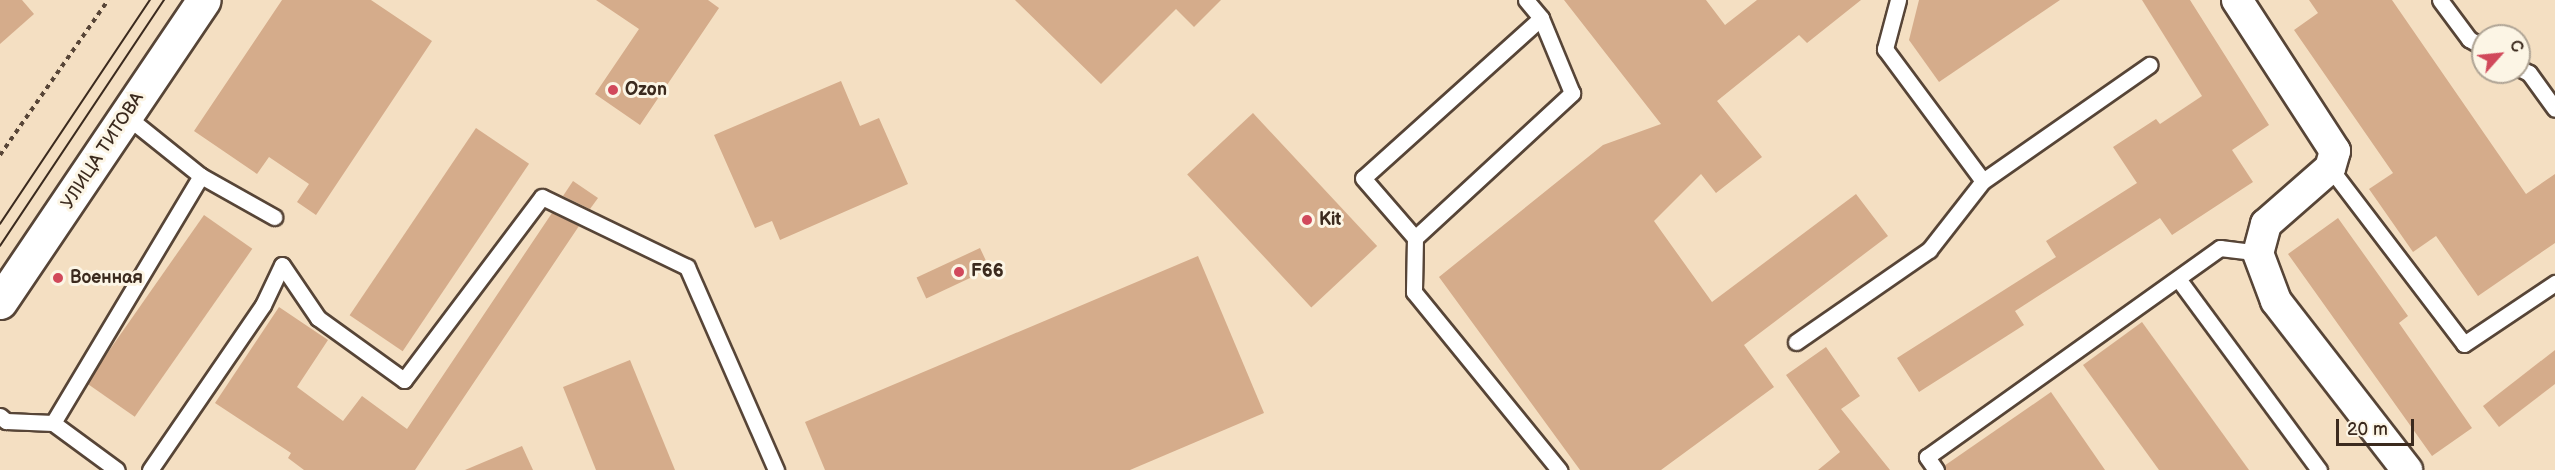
<!DOCTYPE html>
<html>
<head>
<meta charset="utf-8">
<style>
  body { margin:0 }
  #map { position:relative; width:2555px; height:470px; overflow:hidden; background:#f4dfc2; font-family:"Balsamiq Sans",sans-serif }
  div>[style] { position:absolute }
  [style*='--x'] { left:calc(var(--x)*1px); top:calc(var(--y)*1px); width:calc(var(--w)*1px); rotate:calc(var(--a)*1deg) }
  .building>* { inset:0; background:#d5ac8b; transform-origin:0 0 }
  .path>* { height:4px; margin-top:-2px; transform-origin:0; background:repeating-linear-gradient(90deg,#574537 0 4.5px,transparent 0 9px) }
  .roads { filter:drop-shadow(2px 0 #574537) drop-shadow(-2px 0 #574537) drop-shadow(0 2px #574537) drop-shadow(0 -2px #574537) }
  .service>* { height:15px; margin:-7.5px; padding:0 7.5px; transform-origin:7.5px; border-radius:7.5px; background:#fff }
  .minor>* { height:30px; margin:-15px; padding:0 15px; transform-origin:15px; border-radius:15px; background:#fff }
  .primary>* { height:33px; margin:-16.5px; padding:0 16.5px; transform-origin:16.5px; border-radius:16.5px; background:#fff }
  .tram>* { height:1.5px; margin:-0.75px; padding:0 0.75px; transform-origin:0.75px; border-radius:0.75px; background:#3b2a1e }
  .dots>* { width:16px; height:16px; translate:-50% -50%; box-sizing:border-box; border:3px solid #fcf5e5; border-radius:50% }
  span { translate:-50% -50%; white-space:nowrap; text-align:center; line-height:1.15; -webkit-text-stroke:6px #fcf5e5; paint-order:stroke }
  .poi-label { font-size:18px; color:#3b2a1e; font-weight:700 }
  .left { translate:0 -50%; text-align:left }
  .street-label { font-size:18px; color:#3b2a1e }
  .north { position:absolute; left:2471px; top:24px; width:60px; height:60px; box-sizing:border-box; background:#fcf5e5; border:2px solid #afa495; border-radius:50%; rotate:63deg; font-size:16px; font-weight:700; line-height:24px; text-align:center; color:#3b2a1e }
  .north::after { content:''; display:block; margin:auto; width:21px; height:27px; background:#d1495b; clip-path:polygon(50% 0,100% 100%,50% 72%,0 100%) }
  .scale { position:absolute; left:2336px; top:419px; width:78px; height:27px; box-sizing:border-box; border:3px solid #3b2a1e; border-top:0; padding-left:8px; font-size:18px; line-height:21px; white-space:nowrap; color:#3b2a1e; -webkit-text-stroke:4px #fcf5e5; paint-order:stroke }
</style>
</head>
<body>
<div id="map">
  <div class="building">
    <i style="clip-path:polygon(0 0,22px 0,34px 14px,0 44px)"></i>
    <i style="clip-path:polygon(282px 0,371px 0,432px 41px,316px 215px,297px 202px,309px 184px,269px 157px,257px 174px,194px 131px)"></i>
    <i style="clip-path:polygon(596px 0,708px 0,719px 8px,640px 125px,595px 94px,639px 29px)"></i>
    <i style="clip-path:polygon(1015px 0,1221px 0,1194px 27px,1176px 9px,1101px 84px)"></i>
    <i style="clip-path:polygon(1564px 0,1706px 0,1725px 25px,1757px 0,1861px 0,1807px 43px,1799px 35px,1717px 101px,1762px 157px,1716px 193px,1701px 174px,1654px 221px,1712px 302px,1856px 194px,1888px 236px,1744px 345px,1774px 387px,1661px 470px,1580px 470px,1439px 277px,1603px 145px,1661px 124px)"></i>
    <i style="clip-path:polygon(1919px 0,2060px 0,1939px 82px,1909px 40px)"></i>
    <i style="clip-path:polygon(2142px 0,2190px 0,2269px 125px,2232px 150px,2253px 182px,2172px 235px,2160px 218px,2015px 311px,2024px 325px,1919px 392px,1897px 358px,2056px 257px,2046px 241px,2137px 183px,2113px 147px,2156px 119px,2160px 124px,2202px 96px)"></i>
    <i style="clip-path:polygon(2309px 0,2392px 0,2526px 194px,2555px 174px,2555px 243px,2478px 296px,2436px 236px,2413px 252px,2369px 189px,2393px 173px,2294px 30px,2318px 13px)"></i>
    <i style="clip-path:polygon(841px 81px,860px 126px,879px 118px,908px 184px,780px 240px,772px 221px,755px 228px,714px 135px)"></i>
    <i style="left:1253px;top:113px;width:182px;height:90px;rotate:47deg"></i>
    <i style="left:476px;top:128px;width:64px;height:226px;rotate:34deg"></i>
    <i style="clip-path:polygon(573px 181px,598px 198px,590px 209px,563px 196px)"></i>
    <i style="clip-path:polygon(552px 213px,579px 226px,415px 470px,304px 470px,288px 458px,291px 453px,215px 403px,279px 307px,328px 340px,297px 387px,343px 421px,362px 396px,407px 429px)"></i>
    <i style="left:204px;top:215px;width:59px;height:205px;rotate:35deg"></i>
    <i style="clip-path:polygon(2338px 218px,2408px 316px,2399px 323px,2472px 428px,2432px 456px,2288px 254px)"></i>
    <i style="left:980px;top:248px;width:23px;height:70px;rotate:65deg"></i>
    <i style="clip-path:polygon(1198px 256px,1264px 413px,1130px 470px,825px 470px,805px 422px)"></i>
    <i style="clip-path:polygon(2142px 322px,2249px 470px,2159px 470px,2083px 365px)"></i>
    <i style="clip-path:polygon(1826px 347px,1860px 396px,1841px 409px,1890px 470px,1818px 470px,1840px 452px,1786px 375px)"></i>
    <i style="clip-path:polygon(2555px 350px,2555px 384px,2499px 427px,2483px 406px)"></i>
    <i style="clip-path:polygon(630px 360px,675px 470px,596px 470px,563px 387px)"></i>
    <i style="clip-path:polygon(2051px 392px,2105px 470px,1946px 470px,1944px 466px)"></i>
    <i style="clip-path:polygon(522px 446px,533px 470px,465px 470px)"></i>
  </div>
  <div class="path">
    <i style="--x:0;--y:155;--w:189;--a:-55.1"></i>
  </div>
  <div class="roads">
    <div class="service">
      <i style="--x:1526;--y:0;--w:23;--a:50"></i>
      <i style="--x:1541;--y:18;--w:239;--a:138"></i>
      <i style="--x:1363;--y:178;--w:79;--a:49.1"></i>
      <i style="--x:1415;--y:238;--w:54;--a:91.1"></i>
      <i style="--x:1414;--y:292;--w:230;--a:50.8"></i>
      <i style="--x:1898;--y:0;--w:51;--a:104.9"></i>
      <i style="--x:1885;--y:49;--w:164;--a:53.4"></i>
      <i style="--x:1983;--y:181;--w:203;--a:-34.9"></i>
      <i style="--x:2440;--y:0;--w:49;--a:53.4"></i>
      <i style="--x:2469;--y:39;--w:16;--a:30"></i>
      <i style="--x:2519;--y:68;--w:11;--a:27"></i>
      <i style="--x:2529;--y:73;--w:44;--a:54.2"></i>
      <i style="--x:2330;--y:168;--w:221;--a:52.7"></i>
      <i style="--x:2464;--y:344;--w:110;--a:-33.8"></i>
      <i style="--x:201;--y:176;--w:84;--a:29.3"></i>
      <i style="--x:1415;--y:238;--w:214;--a:-42.7"></i>
      <i style="--x:1572;--y:93;--w:81;--a:-112.5"></i>
      <i style="--x:2179;--y:280;--w:236;--a:53.6"></i>
      <i style="--x:1796;--y:342;--w:162;--a:-34.7"></i>
      <i style="--x:1929;--y:250;--w:88;--a:-52"></i>
      <i style="--x:0;--y:416;--w:8;--a:40"></i>
      <i style="--x:6;--y:421;--w:47;--a:2.4"></i>
      <i style="--x:53;--y:423;--w:79;--a:36.3"></i>
      <i style="--x:53;--y:423;--w:288;--a:-59.1"></i>
      <i style="--x:201;--y:176;--w:96;--a:-141.3"></i>
      <i style="--x:150;--y:470;--w:200;--a:-55.6"></i>
      <i style="--x:263;--y:305;--w:44;--a:-64.6"></i>
      <i style="--x:282;--y:265;--w:64;--a:55.8"></i>
      <i style="--x:318;--y:318;--w:106;--a:35.8"></i>
      <i style="--x:404;--y:380;--w:229;--a:-53"></i>
      <i style="--x:542;--y:197;--w:161;--a:25.8"></i>
      <i style="--x:687;--y:267;--w:222;--a:66.3"></i>
      <i style="--x:1936;--y:470;--w:16;--a:-125"></i>
      <i style="--x:1927;--y:457;--w:360;--a:-35.5"></i>
      <i style="--x:2220;--y:248;--w:38;--a:7"></i>
    </div>
    <div class="minor">
      <i style="--x:2237;--y:0;--w:180;--a:57"></i>
      <i style="--x:2335;--y:151;--w:18;--a:106"></i>
      <i style="--x:2330;--y:168;--w:85;--a:138.8"></i>
      <i style="--x:2266;--y:224;--w:30;--a:105"></i>
      <i style="--x:2258;--y:253;--w:51;--a:69.4"></i>
      <i style="--x:2276;--y:301;--w:214;--a:52.2"></i>
    </div>
    <div class="primary">
      <i style="--x:0;--y:302;--w:364;--a:-56"></i>
    </div>
  </div>
  <div class="tram">
    <i style="--x:0;--y:224;--w:270;--a:-56.2"></i>
    <i style="--x:0;--y:246;--w:296;--a:-56.3"></i>
  </div>
  <div class="dots">
    <i style="left:613px;top:90px;background:#d1495b"></i>
    <i style="left:1307px;top:220px;background:#d1495b"></i>
    <i style="left:959px;top:272px;background:#d1495b"></i>
    <i style="left:58px;top:278px;background:#d1495b"></i>
  </div>
  <div class="poi-label">
    <span class="left" style="left:625px;top:90px">Ozon</span>
    <span class="left" style="left:1319px;top:220px">Kit</span>
    <span class="left" style="left:971px;top:272px">F66</span>
    <span class="left" style="left:70px;top:278px">Военная</span>
  </div>
  <div class="street-label">
    <span style="left:103px;top:151px;rotate:-57deg">УЛИЦА ТИТОВА</span>
  </div>
  <div class="north">С</div>
  <div class="scale">20 m</div>
</div>
</body>
</html>
